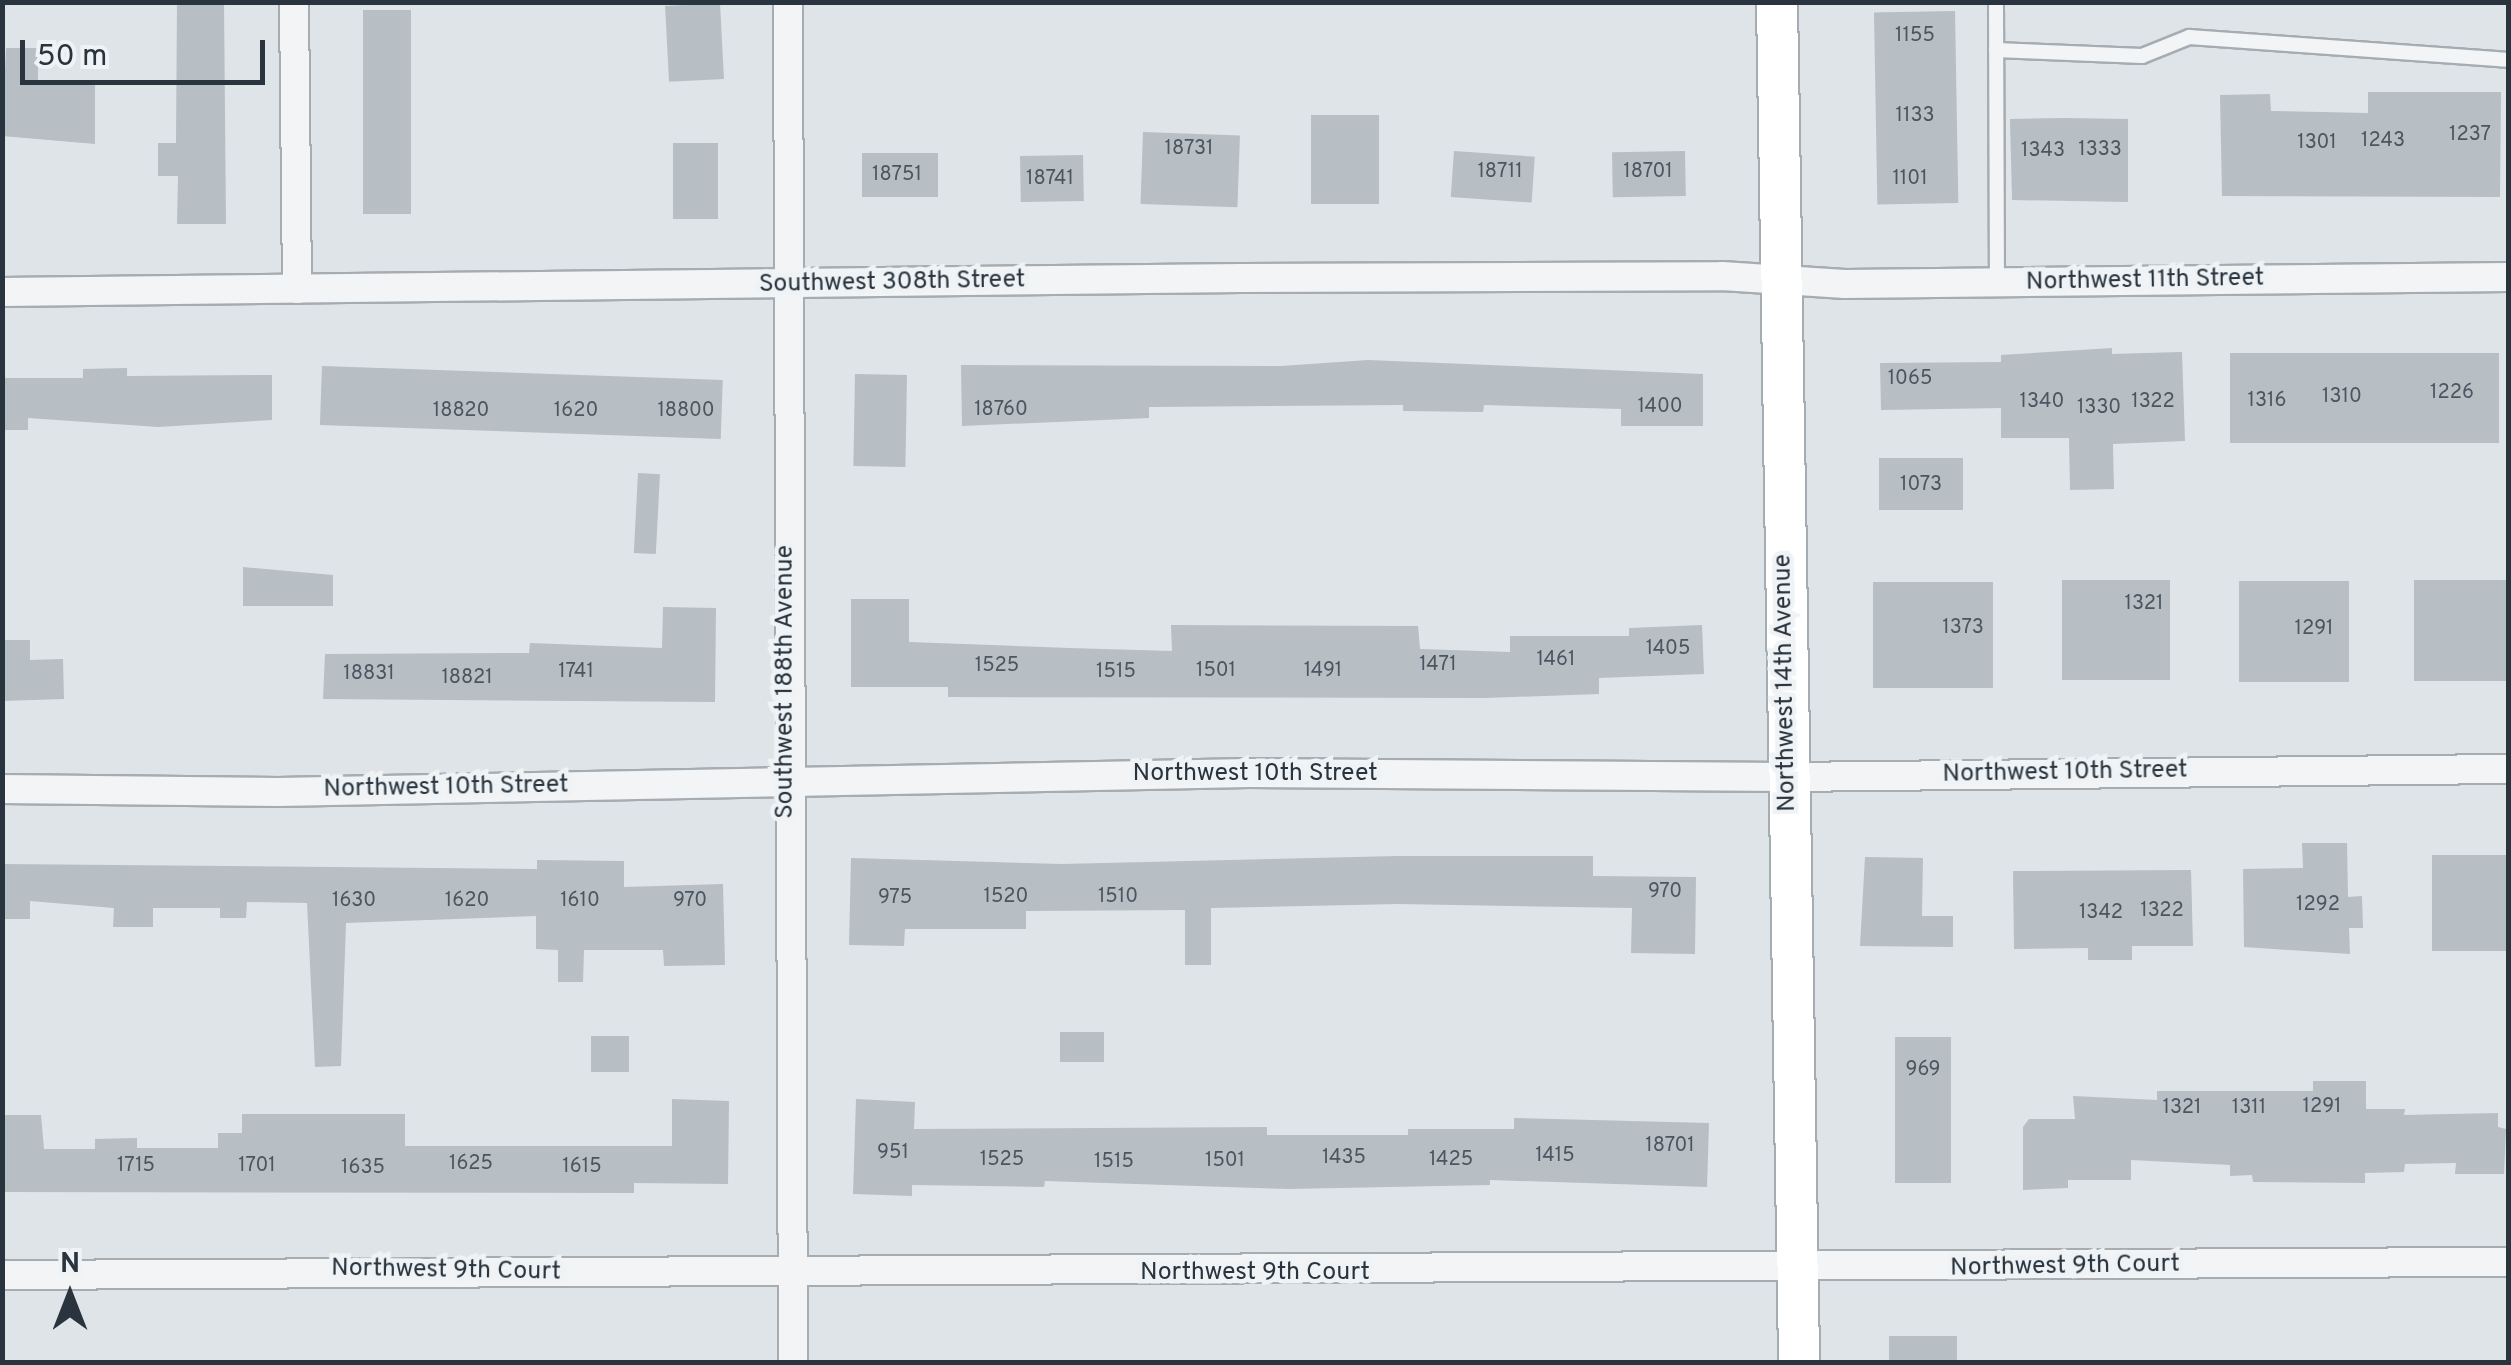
<!DOCTYPE html>
<html>
<head>
<meta charset="utf-8">
<style>
  body { margin:0 }
  #map { position:relative; width:2511px; height:1365px; overflow:hidden; background:#dfe4e8; font-family:Overpass,sans-serif }
  div>[style] { position:absolute }
  [style*='--x'] { left:calc(var(--x)*1px); top:calc(var(--y)*1px); width:calc(var(--w)*1px); rotate:calc(var(--a)*1deg) }
  .building>* { inset:0; background:#b7bec4; transform-origin:0 0 }
  .roads { filter:drop-shadow(2px 0 #a5acb2) drop-shadow(-2px 0 #a5acb2) drop-shadow(0 2px #a5acb2) drop-shadow(0 -2px #a5acb2) }
  .lane>* { height:14px; margin:-7px; padding:0 7px; transform-origin:7px; border-radius:7px; background:#f2f4f6 }
  .street>* { height:28px; margin:-14px; padding:0 14px; transform-origin:14px; border-radius:14px; background:#f2f4f6 }
  .secondary>* { height:40px; margin:-20px; padding:0 20px; transform-origin:20px; border-radius:20px; background:#fff }
  span { translate:-50% -50%; white-space:nowrap; text-align:center; line-height:1.15; -webkit-text-stroke:9px #eff3f5; paint-order:stroke }
  .number-label { font-size:20px; color:#4c5660 }
  .number-label span { -webkit-text-stroke-width:0 }
  .street-label { font-size:25px; color:#29343e }
  .frame { position:absolute; inset:0; border:5px solid #29343e; pointer-events:none }
  .north { position:absolute; left:20px; top:1245px; width:100px; height:100px; -webkit-text-stroke:8px #eff3f5; paint-order:stroke; rotate:0deg; font-size:28px; font-weight:700; line-height:40px; text-align:center; color:#29343e }
  .north::after { content:''; display:block; margin:auto; width:35px; height:45px; background:#29343e; clip-path:polygon(50% 0,100% 100%,50% 72%,0 100%) }
  .scale { position:absolute; left:20px; top:40px; width:245px; height:45px; box-sizing:border-box; border:5px solid #29343e; border-top:0; padding-left:12px; font-size:30px; line-height:35px; white-space:nowrap; color:#29343e; -webkit-text-stroke:8px #eff3f5; paint-order:stroke }
</style>
</head>
<body>
<div id="map">
  <div class="building">
    <i style="clip-path:polygon(177px 2px,224px 2px,226px 224px,177px 224px,178px 176px,158px 176px,158px 143px,176px 143px)"></i>
    <i style="left:720px;top:3px;width:76px;height:55px;rotate:87deg"></i>
    <i style="left:363px;top:10px;width:48px;height:204px"></i>
    <i style="left:1955px;top:11px;width:192px;height:81px;rotate:89deg"></i>
    <i style="clip-path:polygon(6px 48px,38px 48px,38px 80px,95px 80px,95px 144px,2px 136px)"></i>
    <i style="clip-path:polygon(2368px 92px,2501px 92px,2500px 197px,2222px 196px,2220px 95px,2270px 94px,2271px 111px,2368px 113px)"></i>
    <i style="left:1311px;top:115px;width:68px;height:89px"></i>
    <i style="clip-path:polygon(2065px 118px,2128px 119px,2128px 202px,2012px 200px,2010px 119px)"></i>
    <i style="left:1143px;top:132px;width:97px;height:72px;rotate:2deg"></i>
    <i style="left:673px;top:143px;width:45px;height:76px"></i>
    <i style="left:1454px;top:151px;width:81px;height:46px;rotate:4deg"></i>
    <i style="left:1685px;top:151px;width:45px;height:73px;rotate:89deg"></i>
    <i style="left:862px;top:153px;width:76px;height:44px"></i>
    <i style="left:1083px;top:155px;width:46px;height:63px;rotate:89deg"></i>
    <i style="clip-path:polygon(2112px 348px,2112px 354px,2182px 352px,2185px 441px,2113px 444px,2114px 489px,2070px 490px,2069px 438px,2001px 438px,2001px 408px,1881px 410px,1880px 363px,2001px 362px,2001px 355px)"></i>
    <i style="left:2230px;top:353px;width:269px;height:90px"></i>
    <i style="clip-path:polygon(1368px 360px,1703px 374px,1703px 426px,1621px 426px,1621px 409px,1484px 405px,1483px 412px,1403px 411px,1403px 405px,1149px 407px,1149px 418px,962px 426px,961px 365px,1281px 366px)"></i>
    <i style="left:322px;top:366px;width:401px;height:59px;rotate:2deg"></i>
    <i style="clip-path:polygon(127px 368px,127px 376px,272px 375px,272px 420px,158px 427px,28px 418px,28px 430px,2px 430px,2px 378px,83px 378px,83px 369px)"></i>
    <i style="left:855px;top:374px;width:52px;height:92px;rotate:1deg"></i>
    <i style="left:1963px;top:458px;width:52px;height:84px;rotate:90deg"></i>
    <i style="left:638px;top:473px;width:22px;height:80px;rotate:3deg"></i>
    <i style="clip-path:polygon(243px 567px,333px 575px,333px 606px,243px 606px)"></i>
    <i style="left:2170px;top:580px;width:100px;height:108px;rotate:90deg"></i>
    <i style="left:2414px;top:580px;width:94px;height:101px"></i>
    <i style="left:2239px;top:581px;width:110px;height:101px"></i>
    <i style="left:1993px;top:582px;width:106px;height:120px;rotate:90deg"></i>
    <i style="clip-path:polygon(851px 599px,909px 599px,909px 642px,1069px 648px,1172px 651px,1171px 625px,1418px 626px,1420px 649px,1510px 652px,1510px 636px,1629px 636px,1629px 628px,1702px 625px,1704px 674px,1599px 678px,1599px 694px,1485px 698px,948px 697px,948px 687px,851px 687px)"></i>
    <i style="clip-path:polygon(663px 607px,716px 608px,715px 702px,323px 699px,325px 654px,529px 653px,530px 643px,662px 648px)"></i>
    <i style="clip-path:polygon(2px 640px,30px 640px,30px 660px,63px 659px,64px 699px,2px 701px)"></i>
    <i style="clip-path:polygon(2302px 843px,2347px 843px,2348px 897px,2362px 896px,2363px 928px,2349px 928px,2350px 954px,2244px 947px,2243px 869px,2303px 868px)"></i>
    <i style="left:2508px;top:855px;width:96px;height:76px;rotate:90deg"></i>
    <i style="clip-path:polygon(1398px 856px,1593px 856px,1593px 876px,1696px 877px,1695px 954px,1631px 953px,1632px 908px,1398px 904px,1211px 908px,1211px 965px,1185px 965px,1185px 910px,1026px 911px,1026px 929px,905px 929px,904px 946px,849px 945px,851px 858px,1062px 864px)"></i>
    <i style="clip-path:polygon(1865px 857px,1923px 858px,1922px 916px,1953px 916px,1953px 947px,1860px 946px)"></i>
    <i style="clip-path:polygon(537px 860px,624px 861px,624px 887px,723px 884px,725px 965px,664px 966px,663px 950px,584px 950px,583px 982px,558px 982px,558px 950px,536px 949px,536px 916px,346px 923px,341px 1066px,315px 1067px,307px 903px,247px 902px,246px 918px,220px 918px,220px 908px,153px 908px,153px 927px,113px 927px,114px 908px,30px 901px,30px 919px,2px 919px,2px 864px,537px 869px)"></i>
    <i style="clip-path:polygon(2191px 870px,2193px 946px,2132px 946px,2132px 960px,2088px 960px,2088px 948px,2014px 949px,2013px 871px)"></i>
    <i style="left:1060px;top:1032px;width:44px;height:30px"></i>
    <i style="left:591px;top:1036px;width:38px;height:36px"></i>
    <i style="left:1951px;top:1037px;width:146px;height:56px;rotate:90deg"></i>
    <i style="clip-path:polygon(2313px 1081px,2366px 1081px,2366px 1109px,2405px 1109px,2404px 1115px,2498px 1113px,2498px 1127px,2506px 1129px,2504px 1174px,2455px 1174px,2456px 1163px,2405px 1164px,2404px 1172px,2365px 1173px,2365px 1183px,2253px 1182px,2252px 1175px,2230px 1176px,2230px 1165px,2131px 1160px,2131px 1180px,2068px 1180px,2068px 1188px,2023px 1190px,2023px 1127px,2029px 1119px,2075px 1119px,2073px 1096px,2157px 1100px,2157px 1091px,2313px 1091px)"></i>
    <i style="clip-path:polygon(672px 1099px,729px 1101px,728px 1184px,634px 1183px,634px 1193px,2px 1192px,3px 1115px,41px 1115px,44px 1149px,95px 1149px,95px 1139px,137px 1138px,137px 1148px,218px 1148px,218px 1133px,242px 1133px,242px 1114px,405px 1114px,405px 1146px,672px 1146px)"></i>
    <i style="clip-path:polygon(856px 1099px,915px 1102px,914px 1129px,1267px 1127px,1267px 1135px,1408px 1135px,1408px 1129px,1514px 1129px,1514px 1118px,1709px 1123px,1707px 1187px,1490px 1180px,1490px 1185px,1288px 1189px,1045px 1181px,1044px 1187px,912px 1185px,912px 1196px,853px 1194px)"></i>
    <i style="left:1889px;top:1336px;width:68px;height:26px"></i>
  </div>
  <div class="roads">
    <div class="lane">
      <i style="--x:1996;--y:2;--w:281;--a:89.8"></i>
      <i style="--x:1996;--y:50;--w:146;--a:2.4"></i>
      <i style="--x:2142;--y:56;--w:51;--a:-22"></i>
      <i style="--x:2189;--y:37;--w:320;--a:4.1"></i>
    </div>
    <div class="street">
      <i style="--x:294;--y:2;--w:287;--a:89.4"></i>
      <i style="--x:788;--y:2;--w:1360;--a:89.79"></i>
      <i style="--x:2;--y:292;--w:1239;--a:-0.65"></i>
      <i style="--x:1241;--y:278;--w:481;--a:-0.2"></i>
      <i style="--x:1722;--y:276;--w:123;--a:3.7"></i>
      <i style="--x:1845;--y:284;--w:663;--a:-0.6"></i>
      <i style="--x:2;--y:789;--w:276;--a:0.6"></i>
      <i style="--x:278;--y:792;--w:971;--a:-1.12"></i>
      <i style="--x:1249;--y:773;--w:538;--a:0.43"></i>
      <i style="--x:1787;--y:777;--w:721;--a:-0.64"></i>
      <i style="--x:2;--y:1275;--w:2506;--a:-0.3"></i>
    </div>
    <div class="secondary">
      <i style="--x:1777;--y:2;--w:1360;--a:89.07"></i>
    </div>
  </div>
  <div class="number-label">
    <span style="left:1915px;top:36px">1155</span>
    <span style="left:1915px;top:116px">1133</span>
    <span style="left:2470px;top:135px">1237</span>
    <span style="left:2383px;top:141px">1243</span>
    <span style="left:2317px;top:143px">1301</span>
    <span style="left:1189px;top:149px">18731</span>
    <span style="left:2100px;top:150px">1333</span>
    <span style="left:2043px;top:151px">1343</span>
    <span style="left:1500px;top:172px">18711</span>
    <span style="left:1648px;top:172px">18701</span>
    <span style="left:897px;top:175px">18751</span>
    <span style="left:1050px;top:179px">18741</span>
    <span style="left:1910px;top:179px">1101</span>
    <span style="left:1910px;top:379px">1065</span>
    <span style="left:2452px;top:393px">1226</span>
    <span style="left:2342px;top:397px">1310</span>
    <span style="left:2267px;top:401px">1316</span>
    <span style="left:2042px;top:402px">1340</span>
    <span style="left:2153px;top:402px">1322</span>
    <span style="left:1660px;top:407px">1400</span>
    <span style="left:2099px;top:408px">1330</span>
    <span style="left:1001px;top:410px">18760</span>
    <span style="left:461px;top:411px">18820</span>
    <span style="left:576px;top:411px">1620</span>
    <span style="left:686px;top:411px">18800</span>
    <span style="left:1921px;top:485px">1073</span>
    <span style="left:2144px;top:604px">1321</span>
    <span style="left:1963px;top:628px">1373</span>
    <span style="left:2314px;top:629px">1291</span>
    <span style="left:1668px;top:649px">1405</span>
    <span style="left:1556px;top:660px">1461</span>
    <span style="left:1438px;top:665px">1471</span>
    <span style="left:997px;top:666px">1525</span>
    <span style="left:1216px;top:671px">1501</span>
    <span style="left:1323px;top:671px">1491</span>
    <span style="left:576px;top:672px">1741</span>
    <span style="left:1116px;top:672px">1515</span>
    <span style="left:369px;top:674px">18831</span>
    <span style="left:467px;top:678px">18821</span>
    <span style="left:1665px;top:892px">970</span>
    <span style="left:1006px;top:897px">1520</span>
    <span style="left:1118px;top:897px">1510</span>
    <span style="left:895px;top:898px">975</span>
    <span style="left:354px;top:901px">1630</span>
    <span style="left:467px;top:901px">1620</span>
    <span style="left:580px;top:901px">1610</span>
    <span style="left:690px;top:901px">970</span>
    <span style="left:2318px;top:905px">1292</span>
    <span style="left:2162px;top:911px">1322</span>
    <span style="left:2101px;top:913px">1342</span>
    <span style="left:1923px;top:1070px">969</span>
    <span style="left:2322px;top:1107px">1291</span>
    <span style="left:2182px;top:1108px">1321</span>
    <span style="left:2249px;top:1108px">1311</span>
    <span style="left:1670px;top:1146px">18701</span>
    <span style="left:893px;top:1153px">951</span>
    <span style="left:1555px;top:1156px">1415</span>
    <span style="left:1344px;top:1158px">1435</span>
    <span style="left:1002px;top:1160px">1525</span>
    <span style="left:1451px;top:1160px">1425</span>
    <span style="left:1225px;top:1161px">1501</span>
    <span style="left:1114px;top:1162px">1515</span>
    <span style="left:471px;top:1164px">1625</span>
    <span style="left:136px;top:1166px">1715</span>
    <span style="left:257px;top:1166px">1701</span>
    <span style="left:582px;top:1167px">1615</span>
    <span style="left:363px;top:1168px">1635</span>
  </div>
  <div class="street-label">
    <span style="left:2145px;top:281px;rotate:-1deg">Northwest 11th Street</span>
    <span style="left:892px;top:283px;rotate:-1deg">Southwest 308th Street</span>
    <span style="left:786px;top:682px;rotate:-90deg">Southwest 188th Avenue</span>
    <span style="left:1786px;top:683px;rotate:-91deg">Northwest 14th Avenue</span>
    <span style="left:2065px;top:773px;rotate:-1deg">Northwest 10th Street</span>
    <span style="left:1255px;top:774px">Northwest 10th Street</span>
    <span style="left:446px;top:788px;rotate:-1deg">Northwest 10th Street</span>
    <span style="left:2065px;top:1267px;rotate:-1deg">Northwest 9th Court</span>
    <span style="left:446px;top:1271px;rotate:1deg">Northwest 9th Court</span>
    <span style="left:1255px;top:1273px">Northwest 9th Court</span>
  </div>
  <div class="frame"></div>
  <div class="north">N</div>
  <div class="scale">50 m</div>
</div>
</body>
</html>
